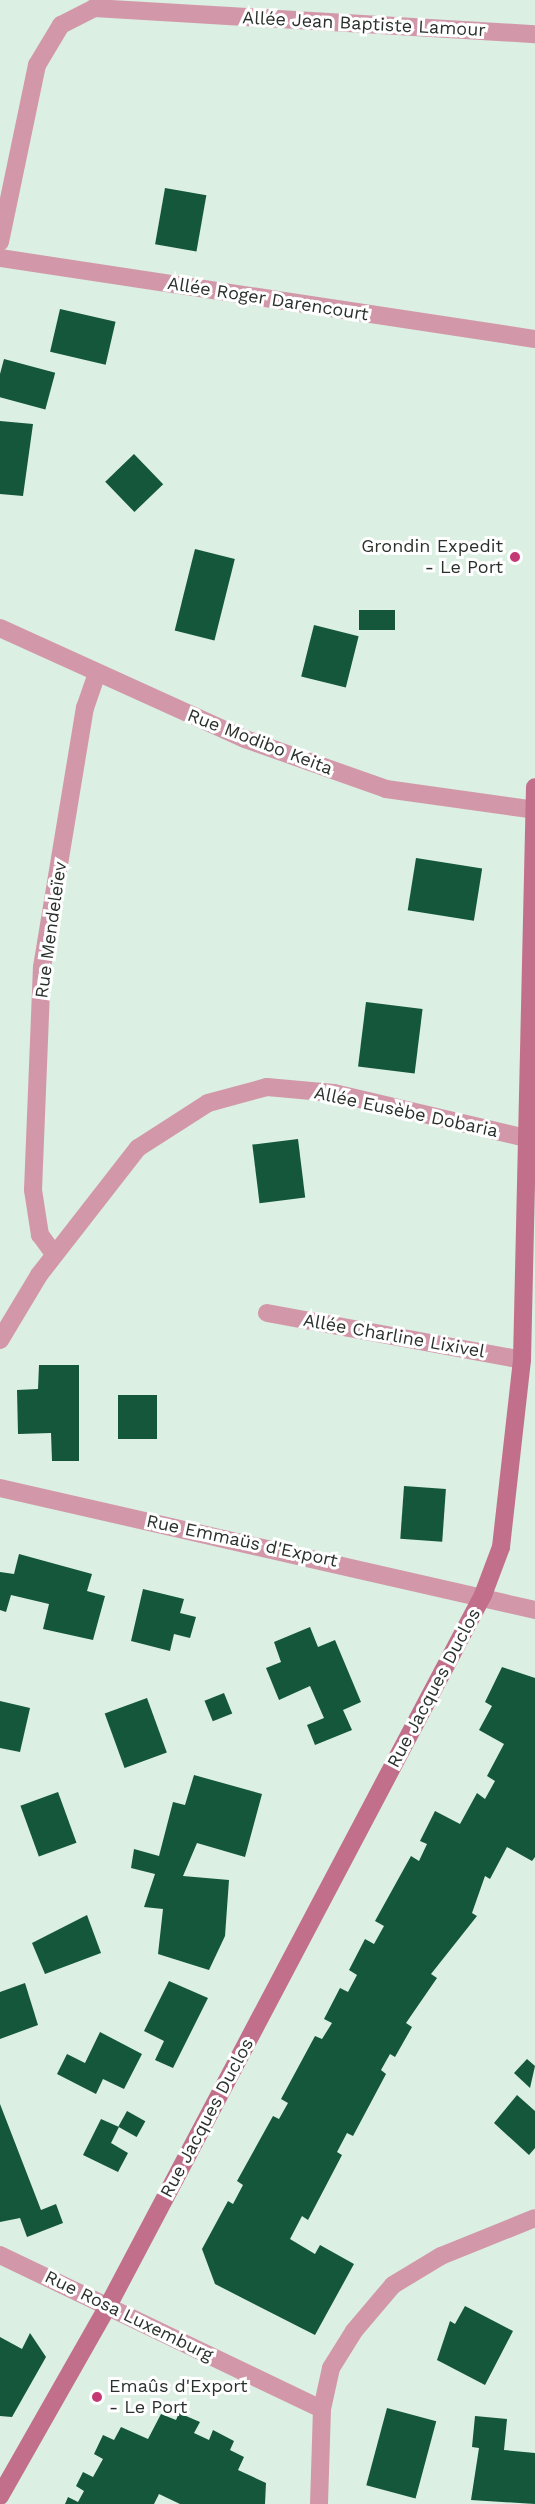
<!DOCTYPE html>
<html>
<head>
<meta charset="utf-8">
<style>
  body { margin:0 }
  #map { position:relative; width:535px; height:2504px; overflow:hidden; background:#dbefe3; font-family:"Work Sans",sans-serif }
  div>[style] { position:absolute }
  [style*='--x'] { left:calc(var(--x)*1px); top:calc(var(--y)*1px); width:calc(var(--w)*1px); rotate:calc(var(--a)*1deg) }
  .building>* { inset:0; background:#14573a; transform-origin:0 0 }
  .lane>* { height:18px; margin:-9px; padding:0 9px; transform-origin:9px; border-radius:9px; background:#d298aa }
  .street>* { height:18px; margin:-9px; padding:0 9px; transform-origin:9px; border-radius:9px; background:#d298aa }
  .secondary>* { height:18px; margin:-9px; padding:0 9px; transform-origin:9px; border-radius:9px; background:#c26f8b }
  .dots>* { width:16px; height:16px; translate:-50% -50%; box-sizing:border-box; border:3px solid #fff; border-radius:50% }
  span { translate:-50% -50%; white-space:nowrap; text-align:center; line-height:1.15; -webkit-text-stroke:6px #fff; paint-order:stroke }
  .street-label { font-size:18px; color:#2a312d }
  .poi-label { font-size:18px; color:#2a312d }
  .right { translate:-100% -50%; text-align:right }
  .left { translate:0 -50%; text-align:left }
</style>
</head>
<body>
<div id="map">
  <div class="building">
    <i style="left:165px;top:188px;width:42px;height:57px;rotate:10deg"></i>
    <i style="left:60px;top:309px;width:57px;height:44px;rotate:13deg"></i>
    <i style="left:4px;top:359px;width:53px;height:38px;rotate:15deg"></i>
    <i style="clip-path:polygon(0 421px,33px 424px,23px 496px,0 494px)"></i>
    <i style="left:134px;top:454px;width:42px;height:40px;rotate:46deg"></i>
    <i style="left:195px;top:549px;width:41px;height:84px;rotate:14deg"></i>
    <i style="left:359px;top:610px;width:36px;height:20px"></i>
    <i style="left:314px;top:625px;width:46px;height:53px;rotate:14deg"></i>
    <i style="left:416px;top:858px;width:67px;height:53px;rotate:9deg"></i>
    <i style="left:366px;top:1002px;width:57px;height:65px;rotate:7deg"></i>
    <i style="left:298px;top:1139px;width:59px;height:46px;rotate:83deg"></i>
    <i style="clip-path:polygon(39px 1365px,79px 1365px,79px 1461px,52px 1461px,51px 1433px,18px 1434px,17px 1390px,38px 1389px)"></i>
    <i style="left:157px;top:1395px;width:44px;height:39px;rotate:90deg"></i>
    <i style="left:404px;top:1486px;width:42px;height:53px;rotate:4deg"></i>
    <i style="clip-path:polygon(19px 1554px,92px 1574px,87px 1591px,105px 1596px,93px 1640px,43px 1629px,49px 1604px,11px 1595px,6px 1612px,0 1610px,0 1572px,14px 1574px)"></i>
    <i style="clip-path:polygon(143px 1589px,184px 1599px,180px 1613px,196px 1617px,190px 1638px,174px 1634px,170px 1651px,131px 1641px)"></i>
    <i style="clip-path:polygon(310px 1627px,318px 1647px,335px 1640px,361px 1702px,343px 1710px,352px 1730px,315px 1745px,307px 1725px,324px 1718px,310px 1686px,279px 1700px,266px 1668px,281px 1662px,274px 1642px)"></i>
    <i style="clip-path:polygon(502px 1667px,535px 1678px,535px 1857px,532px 1861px,507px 1847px,490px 1879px,485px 1876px,472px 1913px,477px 1916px,431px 1974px,437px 1978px,406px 2023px,412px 2027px,395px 2057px,390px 2054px,381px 2070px,386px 2074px,353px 2136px,347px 2133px,337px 2152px,342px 2155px,308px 2220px,302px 2216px,290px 2239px,315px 2254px,320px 2245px,354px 2264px,315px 2335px,215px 2284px,202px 2249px,228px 2201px,233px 2204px,243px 2185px,237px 2181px,273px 2116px,279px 2119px,288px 2103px,281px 2099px,315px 2036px,322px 2039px,332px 2023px,324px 2019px,340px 1988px,348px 1992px,357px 1975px,349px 1970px,365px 1939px,374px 1944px,384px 1926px,375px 1921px,411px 1856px,419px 1861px,427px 1844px,420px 1841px,435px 1811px,460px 1824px,477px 1793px,485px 1799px,495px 1781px,487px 1776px,504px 1744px,479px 1730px,492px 1706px,485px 1702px)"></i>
    <i style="left:224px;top:1693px;width:22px;height:21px;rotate:68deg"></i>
    <i style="left:147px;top:1698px;width:58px;height:45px;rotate:70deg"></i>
    <i style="clip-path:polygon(0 1701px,30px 1708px,20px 1752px,0 1748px)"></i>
    <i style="clip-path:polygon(194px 1775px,262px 1794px,245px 1857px,197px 1843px,183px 1876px,229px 1880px,225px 1936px,209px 1970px,158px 1954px,163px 1909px,144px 1907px,155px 1874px,131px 1868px,134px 1849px,159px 1856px,173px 1802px,185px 1805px)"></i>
    <i style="left:58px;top:1792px;width:54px;height:40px;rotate:70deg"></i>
    <i style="clip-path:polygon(87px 1915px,101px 1953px,45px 1974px,32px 1943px)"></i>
    <i style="clip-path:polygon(169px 1981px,208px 1998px,173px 2068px,155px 2060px,164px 2041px,144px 2031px)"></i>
    <i style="clip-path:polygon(25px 1983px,38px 2025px,0 2039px,0 1992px)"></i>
    <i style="clip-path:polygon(100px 2032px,142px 2054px,124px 2089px,103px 2079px,96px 2094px,57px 2074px,67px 2054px,85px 2063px)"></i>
    <i style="clip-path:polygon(527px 2059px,535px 2066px,530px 2088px,514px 2073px)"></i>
    <i style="clip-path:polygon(517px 2095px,535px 2111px,535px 2148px,529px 2155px,494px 2123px)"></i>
    <i style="clip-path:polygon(0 2104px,41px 2210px,56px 2204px,63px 2223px,27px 2237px,20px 2218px,0 2222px)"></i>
    <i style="left:127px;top:2111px;width:21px;height:18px;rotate:29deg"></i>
    <i style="clip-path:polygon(101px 2119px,119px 2127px,111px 2143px,128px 2153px,118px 2172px,83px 2155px)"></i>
    <i style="clip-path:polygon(465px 2306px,513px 2331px,485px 2385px,437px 2360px,450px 2321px,455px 2324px)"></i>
    <i style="clip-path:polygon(30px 2333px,46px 2357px,12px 2417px,0 2416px,0 2337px,22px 2349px)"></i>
    <i style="left:387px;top:2408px;width:51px;height:80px;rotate:15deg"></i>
    <i style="clip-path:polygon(179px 2413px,200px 2422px,194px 2433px,209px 2440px,213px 2430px,234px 2441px,230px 2450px,244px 2457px,238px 2470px,266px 2483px,265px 2504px,180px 2504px,159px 2494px,154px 2504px,65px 2504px,68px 2497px,78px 2502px,84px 2491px,76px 2486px,83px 2472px,93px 2477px,103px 2459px,94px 2454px,103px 2435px,114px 2440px,121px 2427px,148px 2439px,161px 2414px,176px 2420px)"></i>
    <i style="clip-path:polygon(475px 2416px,507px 2419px,504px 2450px,535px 2453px,535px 2504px,471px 2500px,479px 2448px,472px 2447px)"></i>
  </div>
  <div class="lane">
    <i style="--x:267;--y:1313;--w:259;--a:10.4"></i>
    <i style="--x:0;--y:1340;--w:76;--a:-59"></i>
    <i style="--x:39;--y:1275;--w:161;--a:-52.1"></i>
    <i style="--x:138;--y:1148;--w:83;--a:-32.7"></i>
    <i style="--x:208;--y:1103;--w:61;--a:-15.2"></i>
    <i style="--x:267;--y:1087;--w:67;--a:5.1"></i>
    <i style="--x:334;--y:1093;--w:197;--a:13.2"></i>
  </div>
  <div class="street">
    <i style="--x:94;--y:8;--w:442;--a:3.4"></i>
    <i style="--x:0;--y:242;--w:181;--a:-78.2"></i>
    <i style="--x:37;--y:65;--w:47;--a:-59"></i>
    <i style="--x:61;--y:25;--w:37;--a:-27"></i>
    <i style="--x:0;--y:258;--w:541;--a:8.61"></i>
    <i style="--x:0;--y:628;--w:269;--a:24.4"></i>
    <i style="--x:245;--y:739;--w:150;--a:19.5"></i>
    <i style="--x:386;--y:789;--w:150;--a:8"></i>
    <i style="--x:54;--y:1254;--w:24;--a:-126"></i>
    <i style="--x:40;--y:1235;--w:46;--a:-98.8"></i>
    <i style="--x:33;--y:1190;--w:223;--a:-87.7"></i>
    <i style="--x:42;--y:967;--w:263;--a:-80.6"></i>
    <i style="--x:85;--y:708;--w:34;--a:-71"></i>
    <i style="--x:0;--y:1488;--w:549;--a:12.85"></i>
    <i style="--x:0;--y:2255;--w:357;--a:25.6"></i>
    <i style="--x:319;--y:2504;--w:95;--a:-88.2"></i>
    <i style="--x:322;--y:2409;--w:42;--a:-77.6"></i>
    <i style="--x:331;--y:2368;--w:44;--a:-58.1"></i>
    <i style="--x:354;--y:2331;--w:60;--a:-49.7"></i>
    <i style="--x:393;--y:2285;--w:56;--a:-31.1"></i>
    <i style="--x:441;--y:2256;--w:101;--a:-22"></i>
  </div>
  <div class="secondary">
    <i style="--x:0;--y:2496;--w:219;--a:-60.4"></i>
    <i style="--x:108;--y:2306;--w:804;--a:-62.19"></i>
    <i style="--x:483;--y:1595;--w:51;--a:-69.4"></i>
    <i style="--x:501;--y:1547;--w:188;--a:-83.6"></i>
    <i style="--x:522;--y:1360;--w:573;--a:-88.7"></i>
  </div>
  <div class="dots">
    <i style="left:515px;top:557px;background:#c33974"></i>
    <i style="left:97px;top:2397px;background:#c33974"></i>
  </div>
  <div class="street-label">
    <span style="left:364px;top:24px;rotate:3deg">Allée Jean Baptiste Lamour</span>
    <span style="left:268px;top:299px;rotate:9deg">Allée Roger Darencourt</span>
    <span style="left:260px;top:742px;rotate:21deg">Rue Modibo Keita</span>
    <span style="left:51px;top:930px;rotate:-82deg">Rue Mendeleïev</span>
    <span style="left:406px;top:1112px;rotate:12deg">Allée Eusèbe Dobaria</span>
    <span style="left:394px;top:1336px;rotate:10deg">Allée Charline Lixivel</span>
    <span style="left:242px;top:1541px;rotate:12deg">Rue Emmaüs d'Export</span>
    <span style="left:434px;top:1688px;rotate:-62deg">Rue Jacques Duclos</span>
    <span style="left:207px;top:2118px;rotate:-62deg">Rue Jacques Duclos</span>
    <span style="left:129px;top:2316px;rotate:26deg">Rue Rosa Luxemburg</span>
  </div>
  <div class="poi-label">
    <span class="right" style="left:503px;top:557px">Grondin Expedit<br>- Le Port</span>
    <span class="left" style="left:109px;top:2397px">Emaûs d'Export<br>- Le Port</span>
  </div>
</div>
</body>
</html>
